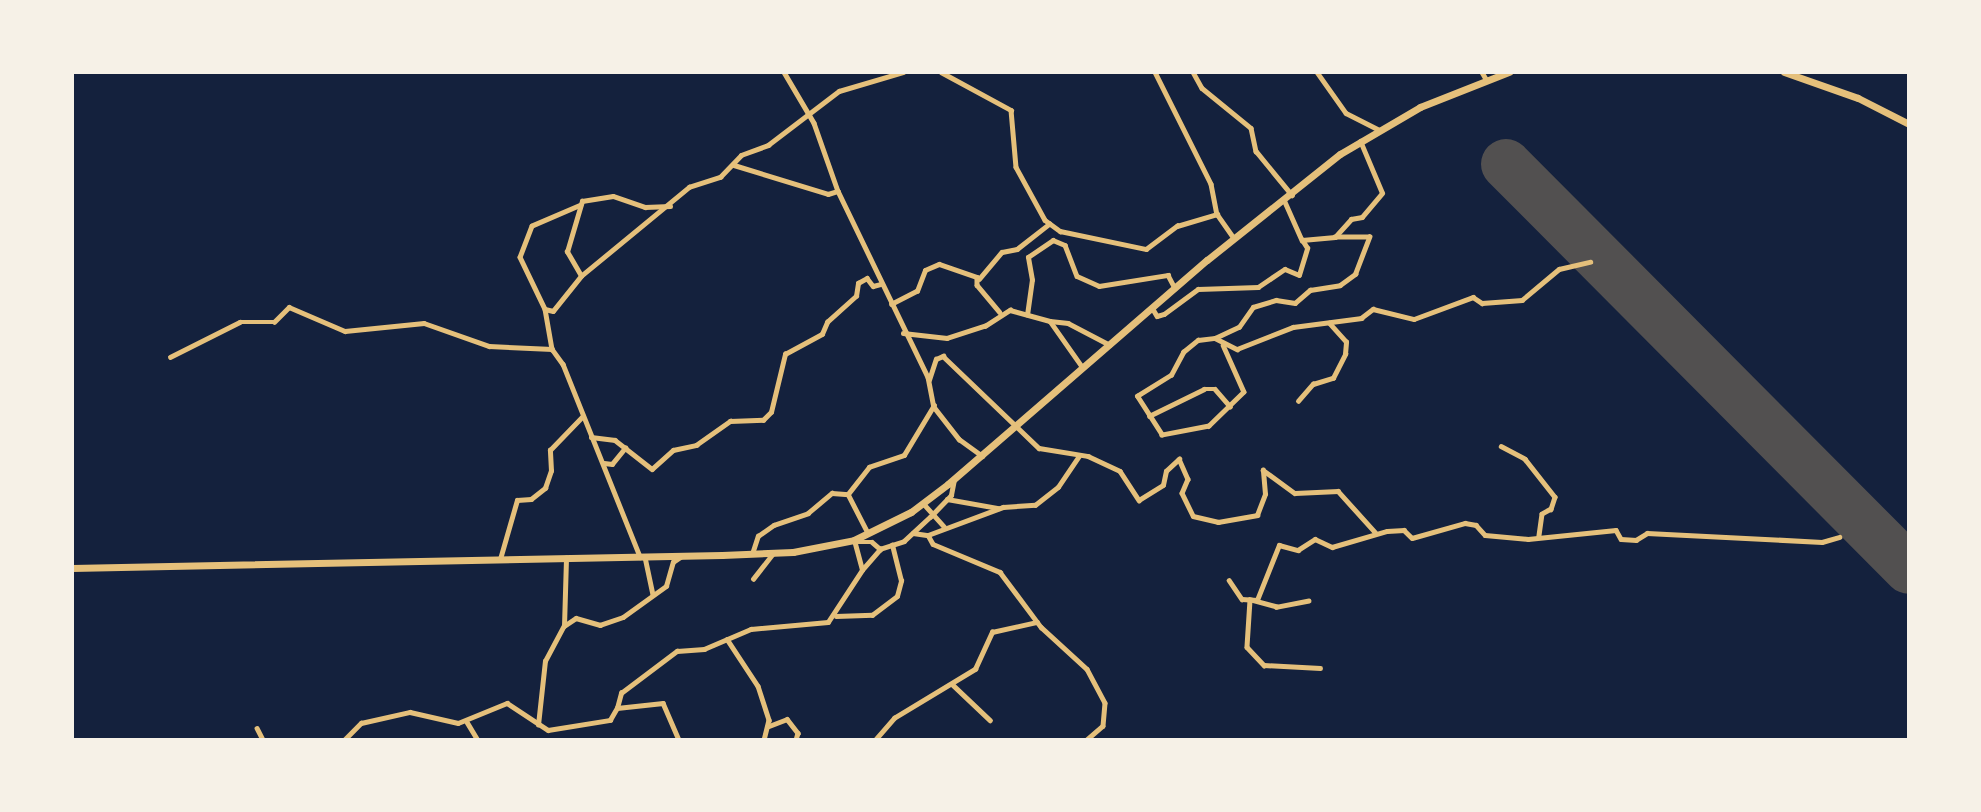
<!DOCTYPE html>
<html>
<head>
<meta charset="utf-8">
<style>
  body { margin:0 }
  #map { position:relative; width:1981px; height:812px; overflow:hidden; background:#14213d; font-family:Roboto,sans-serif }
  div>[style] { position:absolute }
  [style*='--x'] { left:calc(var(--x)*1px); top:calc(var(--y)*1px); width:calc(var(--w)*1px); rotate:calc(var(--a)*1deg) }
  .runway>* { height:50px; margin:-25px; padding:0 25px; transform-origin:25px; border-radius:25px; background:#525050 }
  .minor>* { height:4.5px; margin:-2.25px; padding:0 2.25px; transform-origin:2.25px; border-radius:2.25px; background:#e5c07b }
  .primary>* { height:7px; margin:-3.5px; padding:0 3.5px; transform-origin:3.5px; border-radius:3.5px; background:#e5c07b }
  span { translate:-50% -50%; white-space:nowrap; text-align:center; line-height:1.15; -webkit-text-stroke:6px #f6f1e7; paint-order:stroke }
  .frame { position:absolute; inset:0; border:74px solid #f6f1e7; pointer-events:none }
</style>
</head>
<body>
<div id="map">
  <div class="runway">
    <i style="--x:1506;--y:164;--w:571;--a:45.14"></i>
  </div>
  <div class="minor">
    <i style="--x:784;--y:72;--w:59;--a:59.5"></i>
    <i style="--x:814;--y:123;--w:72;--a:70.6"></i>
    <i style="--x:838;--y:191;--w:207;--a:64.2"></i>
    <i style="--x:928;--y:377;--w:31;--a:79"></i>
    <i style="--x:934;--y:407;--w:41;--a:52"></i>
    <i style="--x:959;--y:439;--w:29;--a:36"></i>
    <i style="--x:941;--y:72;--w:80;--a:28.5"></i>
    <i style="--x:1011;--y:110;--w:57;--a:85"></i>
    <i style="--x:1016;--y:167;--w:60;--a:61.3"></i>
    <i style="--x:1045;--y:220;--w:19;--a:36"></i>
    <i style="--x:1060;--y:231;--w:88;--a:11.8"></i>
    <i style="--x:1146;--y:249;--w:39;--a:-37"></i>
    <i style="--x:1177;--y:226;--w:42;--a:-16.7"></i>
    <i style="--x:1155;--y:72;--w:125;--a:63.4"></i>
    <i style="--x:1211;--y:184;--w:31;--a:79"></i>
    <i style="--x:1217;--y:214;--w:29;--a:55"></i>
    <i style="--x:1193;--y:72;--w:18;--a:61"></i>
    <i style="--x:1202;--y:88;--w:63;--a:39.2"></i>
    <i style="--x:1251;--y:128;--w:24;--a:78"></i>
    <i style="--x:1256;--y:151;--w:57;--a:50.7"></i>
    <i style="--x:1317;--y:72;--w:50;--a:54.7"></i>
    <i style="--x:1346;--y:113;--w:36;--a:27"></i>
    <i style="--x:1482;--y:72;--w:8;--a:60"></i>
    <i style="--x:734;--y:165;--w:98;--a:17.1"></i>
    <i style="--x:828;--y:194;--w:10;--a:-17"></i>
    <i style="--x:1285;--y:202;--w:42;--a:65.9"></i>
    <i style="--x:1302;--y:240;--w:33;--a:-5"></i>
    <i style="--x:1335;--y:237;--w:24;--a:-48"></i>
    <i style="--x:1351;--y:219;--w:11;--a:-10"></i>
    <i style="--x:1362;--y:217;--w:31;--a:-50"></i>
    <i style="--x:1382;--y:193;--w:56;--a:-112.9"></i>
    <i style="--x:581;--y:205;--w:53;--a:156.8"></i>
    <i style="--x:532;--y:226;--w:33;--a:111"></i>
    <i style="--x:520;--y:257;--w:58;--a:64.3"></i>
    <i style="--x:545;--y:309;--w:41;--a:80.1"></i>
    <i style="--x:552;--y:349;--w:19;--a:54"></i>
    <i style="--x:563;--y:364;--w:208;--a:68.2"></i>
    <i style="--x:581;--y:276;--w:28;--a:-120"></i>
    <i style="--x:567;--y:252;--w:53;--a:-73.6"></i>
    <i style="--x:582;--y:201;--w:31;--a:-9"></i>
    <i style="--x:613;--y:196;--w:34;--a:19"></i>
    <i style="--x:645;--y:207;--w:25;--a:-2"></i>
    <i style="--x:979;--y:279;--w:35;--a:-50"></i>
    <i style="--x:1002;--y:252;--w:15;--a:-11"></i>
    <i style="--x:1017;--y:249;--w:41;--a:-38"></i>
    <i style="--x:891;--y:304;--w:29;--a:-27"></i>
    <i style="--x:917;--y:291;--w:22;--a:-69"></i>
    <i style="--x:925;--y:270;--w:15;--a:-23"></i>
    <i style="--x:939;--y:264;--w:40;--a:18.9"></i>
    <i style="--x:977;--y:277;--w:8;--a:90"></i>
    <i style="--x:977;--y:285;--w:35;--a:50"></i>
    <i style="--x:545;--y:309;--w:8;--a:14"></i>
    <i style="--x:553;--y:311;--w:45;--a:-51.3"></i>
    <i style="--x:581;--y:276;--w:140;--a:-39.5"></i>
    <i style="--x:689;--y:187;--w:33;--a:-18"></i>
    <i style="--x:720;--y:177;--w:30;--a:-46"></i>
    <i style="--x:741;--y:155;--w:29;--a:-20"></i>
    <i style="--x:768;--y:145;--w:89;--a:-37.3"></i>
    <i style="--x:839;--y:91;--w:67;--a:-16.5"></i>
    <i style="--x:1153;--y:309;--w:8;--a:60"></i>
    <i style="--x:1157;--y:316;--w:7;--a:-16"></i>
    <i style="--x:1164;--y:314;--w:42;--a:-36.3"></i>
    <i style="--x:1198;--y:289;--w:60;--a:-1.9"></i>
    <i style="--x:1258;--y:287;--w:32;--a:-34"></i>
    <i style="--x:1285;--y:269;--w:15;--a:23"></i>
    <i style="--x:1299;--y:275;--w:28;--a:-73"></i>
    <i style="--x:1307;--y:248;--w:9;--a:-122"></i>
    <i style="--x:1027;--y:315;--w:35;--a:-82"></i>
    <i style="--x:1032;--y:280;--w:23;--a:-100"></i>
    <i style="--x:1028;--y:257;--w:30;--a:-34"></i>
    <i style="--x:1053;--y:240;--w:13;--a:23"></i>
    <i style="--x:1065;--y:245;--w:33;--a:69"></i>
    <i style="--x:1077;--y:276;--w:24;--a:24"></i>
    <i style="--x:1099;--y:286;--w:70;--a:-9.1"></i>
    <i style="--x:1168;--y:275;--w:15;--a:62"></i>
    <i style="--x:1050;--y:321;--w:18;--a:6"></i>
    <i style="--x:1068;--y:323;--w:47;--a:27.6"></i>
    <i style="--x:903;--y:333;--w:44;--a:6.5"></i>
    <i style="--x:947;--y:338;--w:40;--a:-18"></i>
    <i style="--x:985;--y:326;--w:30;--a:-33"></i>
    <i style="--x:1010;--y:310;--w:41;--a:15.4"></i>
    <i style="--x:1050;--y:321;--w:57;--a:54.9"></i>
    <i style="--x:1215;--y:338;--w:26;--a:-25"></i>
    <i style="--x:1239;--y:327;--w:24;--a:-55"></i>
    <i style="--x:1253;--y:307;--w:24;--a:-17"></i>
    <i style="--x:1276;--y:300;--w:19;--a:9"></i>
    <i style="--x:1295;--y:303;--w:20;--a:-41"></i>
    <i style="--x:1310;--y:290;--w:30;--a:-9"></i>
    <i style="--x:1340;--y:285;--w:19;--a:-36"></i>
    <i style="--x:1355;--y:274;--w:40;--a:-69"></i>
    <i style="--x:1369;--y:237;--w:34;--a:180"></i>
    <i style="--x:1223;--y:345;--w:51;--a:65.9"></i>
    <i style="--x:1244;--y:392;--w:49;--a:135.8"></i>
    <i style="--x:1209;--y:426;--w:48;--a:169.2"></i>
    <i style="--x:1162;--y:435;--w:46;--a:-122.7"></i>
    <i style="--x:1137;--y:396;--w:40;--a:-32"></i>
    <i style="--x:1171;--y:375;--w:26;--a:-62"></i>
    <i style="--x:1183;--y:352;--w:19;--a:-39"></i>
    <i style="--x:1198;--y:340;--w:17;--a:-7"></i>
    <i style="--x:1215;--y:338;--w:25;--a:27"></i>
    <i style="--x:1237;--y:349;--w:60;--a:-21.4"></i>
    <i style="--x:1293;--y:327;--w:69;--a:-7.5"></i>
    <i style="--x:1361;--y:318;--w:15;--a:-37"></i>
    <i style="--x:1373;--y:309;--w:42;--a:13.7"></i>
    <i style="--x:1414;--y:319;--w:63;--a:-20.4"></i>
    <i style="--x:1473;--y:297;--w:11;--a:34"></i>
    <i style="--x:1482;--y:303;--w:40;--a:-4.3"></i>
    <i style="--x:1522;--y:300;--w:48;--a:-40"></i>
    <i style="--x:1559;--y:269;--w:32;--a:-13"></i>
    <i style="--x:170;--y:357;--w:78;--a:-26.6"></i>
    <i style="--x:240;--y:322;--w:34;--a:0"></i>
    <i style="--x:274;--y:322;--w:21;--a:-45"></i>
    <i style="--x:289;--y:307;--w:61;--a:23.2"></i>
    <i style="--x:345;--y:331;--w:79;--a:-5.8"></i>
    <i style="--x:424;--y:323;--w:69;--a:19.5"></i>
    <i style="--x:489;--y:346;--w:63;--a:2.7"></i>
    <i style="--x:929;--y:380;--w:22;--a:-72"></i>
    <i style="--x:936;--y:359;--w:8;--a:-23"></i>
    <i style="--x:943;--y:356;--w:133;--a:43.8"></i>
    <i style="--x:1039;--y:448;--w:50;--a:9.3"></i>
    <i style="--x:1088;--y:456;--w:35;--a:25"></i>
    <i style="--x:1120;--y:471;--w:35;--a:57"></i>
    <i style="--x:1139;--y:500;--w:28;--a:-32"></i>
    <i style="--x:1163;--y:485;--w:14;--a:-78"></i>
    <i style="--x:1166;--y:471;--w:18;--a:-43"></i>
    <i style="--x:1179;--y:459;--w:22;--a:66"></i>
    <i style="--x:1188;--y:479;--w:15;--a:113"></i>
    <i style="--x:1182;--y:493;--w:25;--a:64"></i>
    <i style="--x:1193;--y:516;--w:26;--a:13"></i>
    <i style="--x:1218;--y:522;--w:40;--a:-10"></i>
    <i style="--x:1257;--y:515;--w:22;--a:-69"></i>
    <i style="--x:1265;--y:494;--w:24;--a:-95"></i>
    <i style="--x:1263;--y:470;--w:39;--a:36"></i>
    <i style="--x:1295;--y:493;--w:43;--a:-2.7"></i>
    <i style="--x:1338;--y:491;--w:55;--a:47.9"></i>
    <i style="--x:1298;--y:401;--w:23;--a:-49"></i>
    <i style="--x:1313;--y:384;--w:21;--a:-17"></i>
    <i style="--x:1333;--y:378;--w:27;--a:-63"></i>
    <i style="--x:1345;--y:354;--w:12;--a:-85"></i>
    <i style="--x:1346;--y:342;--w:25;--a:-132"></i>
    <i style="--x:1149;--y:416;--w:61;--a:-26.1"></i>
    <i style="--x:1204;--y:389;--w:11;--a:0"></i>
    <i style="--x:1215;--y:389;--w:23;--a:49"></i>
    <i style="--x:591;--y:437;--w:24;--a:7"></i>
    <i style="--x:615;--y:440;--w:47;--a:38.1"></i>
    <i style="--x:652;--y:469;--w:28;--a:-42"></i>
    <i style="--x:673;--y:450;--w:24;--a:-12"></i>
    <i style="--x:696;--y:445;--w:42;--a:-35.2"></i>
    <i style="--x:730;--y:421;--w:33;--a:-2"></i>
    <i style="--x:763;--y:420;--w:11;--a:-45"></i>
    <i style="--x:771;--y:412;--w:60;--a:-76.4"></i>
    <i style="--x:785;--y:354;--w:42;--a:-28.4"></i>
    <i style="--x:822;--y:334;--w:13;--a:-67"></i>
    <i style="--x:827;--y:322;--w:39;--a:-42"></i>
    <i style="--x:856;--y:296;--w:13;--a:-81"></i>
    <i style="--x:858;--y:283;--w:10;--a:-29"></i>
    <i style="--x:867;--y:278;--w:10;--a:53"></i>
    <i style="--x:873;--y:286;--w:8;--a:-14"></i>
    <i style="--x:1501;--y:446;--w:27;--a:28"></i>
    <i style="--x:1525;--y:459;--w:48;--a:51.7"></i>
    <i style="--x:1555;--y:497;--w:13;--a:108"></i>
    <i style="--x:1551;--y:509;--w:10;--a:151"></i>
    <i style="--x:1542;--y:514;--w:22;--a:98"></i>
    <i style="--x:604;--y:463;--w:8;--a:7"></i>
    <i style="--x:612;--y:464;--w:21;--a:-51"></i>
    <i style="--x:848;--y:494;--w:44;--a:62.9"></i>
    <i style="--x:947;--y:499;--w:52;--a:10"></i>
    <i style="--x:923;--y:503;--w:31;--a:48"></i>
    <i style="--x:913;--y:533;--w:15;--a:8"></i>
    <i style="--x:928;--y:535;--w:80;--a:-20.5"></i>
    <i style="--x:1003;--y:507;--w:32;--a:-4"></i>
    <i style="--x:1035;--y:505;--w:29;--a:-38"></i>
    <i style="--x:1058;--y:487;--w:37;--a:-56"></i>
    <i style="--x:928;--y:535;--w:10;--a:61"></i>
    <i style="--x:933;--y:544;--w:73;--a:22.7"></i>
    <i style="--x:1000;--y:572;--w:69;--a:53.3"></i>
    <i style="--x:1041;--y:627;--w:62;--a:42.4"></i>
    <i style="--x:1087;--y:669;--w:38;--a:62"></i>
    <i style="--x:1105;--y:703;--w:23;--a:95"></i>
    <i style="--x:1103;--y:726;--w:21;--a:139"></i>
    <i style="--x:856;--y:542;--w:16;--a:0"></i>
    <i style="--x:872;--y:542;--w:11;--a:41"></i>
    <i style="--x:752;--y:554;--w:19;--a:-72"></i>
    <i style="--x:758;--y:536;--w:19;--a:-35"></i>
    <i style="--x:774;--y:525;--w:36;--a:-19"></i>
    <i style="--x:808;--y:513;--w:31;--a:-40"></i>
    <i style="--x:832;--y:493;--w:16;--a:4"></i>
    <i style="--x:848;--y:494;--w:34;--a:-52"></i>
    <i style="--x:869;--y:467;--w:37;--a:-19"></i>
    <i style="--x:904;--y:455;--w:58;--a:-59"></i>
    <i style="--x:645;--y:557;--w:38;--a:78"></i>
    <i style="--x:500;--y:559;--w:61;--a:-73.9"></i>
    <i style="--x:517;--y:500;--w:14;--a:-4"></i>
    <i style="--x:531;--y:499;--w:18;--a:-38"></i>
    <i style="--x:545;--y:488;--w:18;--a:-71"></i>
    <i style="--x:551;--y:471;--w:21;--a:-93"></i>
    <i style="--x:550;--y:450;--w:47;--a:-45.9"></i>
    <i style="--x:862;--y:570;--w:28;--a:-49"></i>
    <i style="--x:880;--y:549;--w:25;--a:-18"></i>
    <i style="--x:904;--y:541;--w:35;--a:-43"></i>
    <i style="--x:930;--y:517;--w:30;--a:-46"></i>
    <i style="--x:951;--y:495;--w:16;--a:-79"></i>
    <i style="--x:753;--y:579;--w:33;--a:-52"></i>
    <i style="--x:1229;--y:580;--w:23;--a:56"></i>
    <i style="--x:1242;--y:599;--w:15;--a:4"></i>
    <i style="--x:1257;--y:600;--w:59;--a:-68.2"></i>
    <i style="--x:1279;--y:545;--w:20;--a:15"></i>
    <i style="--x:1298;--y:550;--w:20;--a:-33"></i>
    <i style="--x:1315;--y:539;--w:19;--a:25"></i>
    <i style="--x:1332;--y:547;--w:57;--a:-16.2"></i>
    <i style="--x:1387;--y:531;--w:17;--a:-3"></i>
    <i style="--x:1404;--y:530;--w:11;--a:45"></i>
    <i style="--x:1412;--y:538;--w:55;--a:-15.8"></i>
    <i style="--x:1465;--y:523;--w:11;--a:10"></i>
    <i style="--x:1476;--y:525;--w:13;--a:48"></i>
    <i style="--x:1485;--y:535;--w:43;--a:5.3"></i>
    <i style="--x:1528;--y:539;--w:88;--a:-5.8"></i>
    <i style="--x:1616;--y:530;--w:10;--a:61"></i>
    <i style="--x:1621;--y:539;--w:15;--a:4"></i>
    <i style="--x:1636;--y:540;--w:13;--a:-32"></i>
    <i style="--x:1647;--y:533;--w:175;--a:2.9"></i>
    <i style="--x:1822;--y:542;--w:18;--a:-16"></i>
    <i style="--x:1309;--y:601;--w:33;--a:169"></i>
    <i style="--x:1277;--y:607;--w:28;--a:-165"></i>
    <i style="--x:1250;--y:600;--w:47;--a:93.7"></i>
    <i style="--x:1247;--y:647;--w:25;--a:47"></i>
    <i style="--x:1264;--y:665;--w:56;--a:3.1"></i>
    <i style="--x:836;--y:616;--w:36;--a:-2"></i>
    <i style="--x:872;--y:615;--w:31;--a:-37"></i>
    <i style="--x:897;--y:596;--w:16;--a:-75"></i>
    <i style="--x:901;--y:581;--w:37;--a:-104"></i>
    <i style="--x:564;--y:626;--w:68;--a:-88.3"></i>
    <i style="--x:727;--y:639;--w:56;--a:56.6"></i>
    <i style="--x:758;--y:686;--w:36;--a:72"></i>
    <i style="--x:769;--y:720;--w:21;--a:104"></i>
    <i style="--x:953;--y:685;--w:51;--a:43.4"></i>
    <i style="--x:617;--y:708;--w:16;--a:-75"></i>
    <i style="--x:621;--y:693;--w:70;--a:-36.9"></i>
    <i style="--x:677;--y:651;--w:27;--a:-4"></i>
    <i style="--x:704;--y:649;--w:51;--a:-23.1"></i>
    <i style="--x:751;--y:629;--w:77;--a:-5.2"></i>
    <i style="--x:828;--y:622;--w:62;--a:-56.8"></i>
    <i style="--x:862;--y:570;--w:31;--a:-105"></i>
    <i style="--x:467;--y:722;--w:21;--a:59"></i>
    <i style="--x:538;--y:725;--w:64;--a:-83.8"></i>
    <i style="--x:545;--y:661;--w:40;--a:-62"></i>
    <i style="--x:564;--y:626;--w:14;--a:-34"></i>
    <i style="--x:576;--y:618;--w:25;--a:16"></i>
    <i style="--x:600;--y:625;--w:24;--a:-19"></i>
    <i style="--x:623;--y:617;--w:53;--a:-35.8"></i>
    <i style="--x:666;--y:586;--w:25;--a:-74"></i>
    <i style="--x:673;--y:562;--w:11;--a:-34"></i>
    <i style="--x:769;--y:726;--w:19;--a:-21"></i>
    <i style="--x:787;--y:719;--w:18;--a:52"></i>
    <i style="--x:798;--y:733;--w:7;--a:106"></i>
    <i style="--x:257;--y:728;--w:13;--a:63"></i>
    <i style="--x:344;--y:740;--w:24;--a:-45"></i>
    <i style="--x:361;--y:723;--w:50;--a:-12.7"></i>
    <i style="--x:410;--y:712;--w:49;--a:12.9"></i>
    <i style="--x:458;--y:723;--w:53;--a:-22.2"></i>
    <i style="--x:507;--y:703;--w:49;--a:33.4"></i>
    <i style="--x:548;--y:730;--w:63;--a:-9.2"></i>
    <i style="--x:610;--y:720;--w:14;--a:-60"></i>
    <i style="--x:617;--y:708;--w:46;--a:-6.2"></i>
    <i style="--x:663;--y:703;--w:40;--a:66.6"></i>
    <i style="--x:875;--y:740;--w:29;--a:-49"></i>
    <i style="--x:894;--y:718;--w:95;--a:-31.2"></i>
    <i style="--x:975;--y:669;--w:41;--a:-65.3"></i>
    <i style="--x:992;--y:632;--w:46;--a:-12.5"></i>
  </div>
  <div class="primary">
    <i style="--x:1784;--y:72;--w:78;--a:19.4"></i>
    <i style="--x:1858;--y:98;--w:57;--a:27"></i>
    <i style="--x:72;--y:568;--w:650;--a:-1.15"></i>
    <i style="--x:722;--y:555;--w:71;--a:-2.4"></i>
    <i style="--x:793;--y:552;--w:62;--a:-11.1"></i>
    <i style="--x:854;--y:540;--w:64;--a:-26.2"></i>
    <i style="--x:911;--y:512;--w:46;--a:-37.1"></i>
    <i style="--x:948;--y:484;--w:342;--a:-40.9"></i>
    <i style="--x:1207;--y:260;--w:170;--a:-38.6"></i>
    <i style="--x:1340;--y:154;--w:93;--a:-30.4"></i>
    <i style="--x:1420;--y:107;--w:96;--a:-21.5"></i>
  </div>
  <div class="frame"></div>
</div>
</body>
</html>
